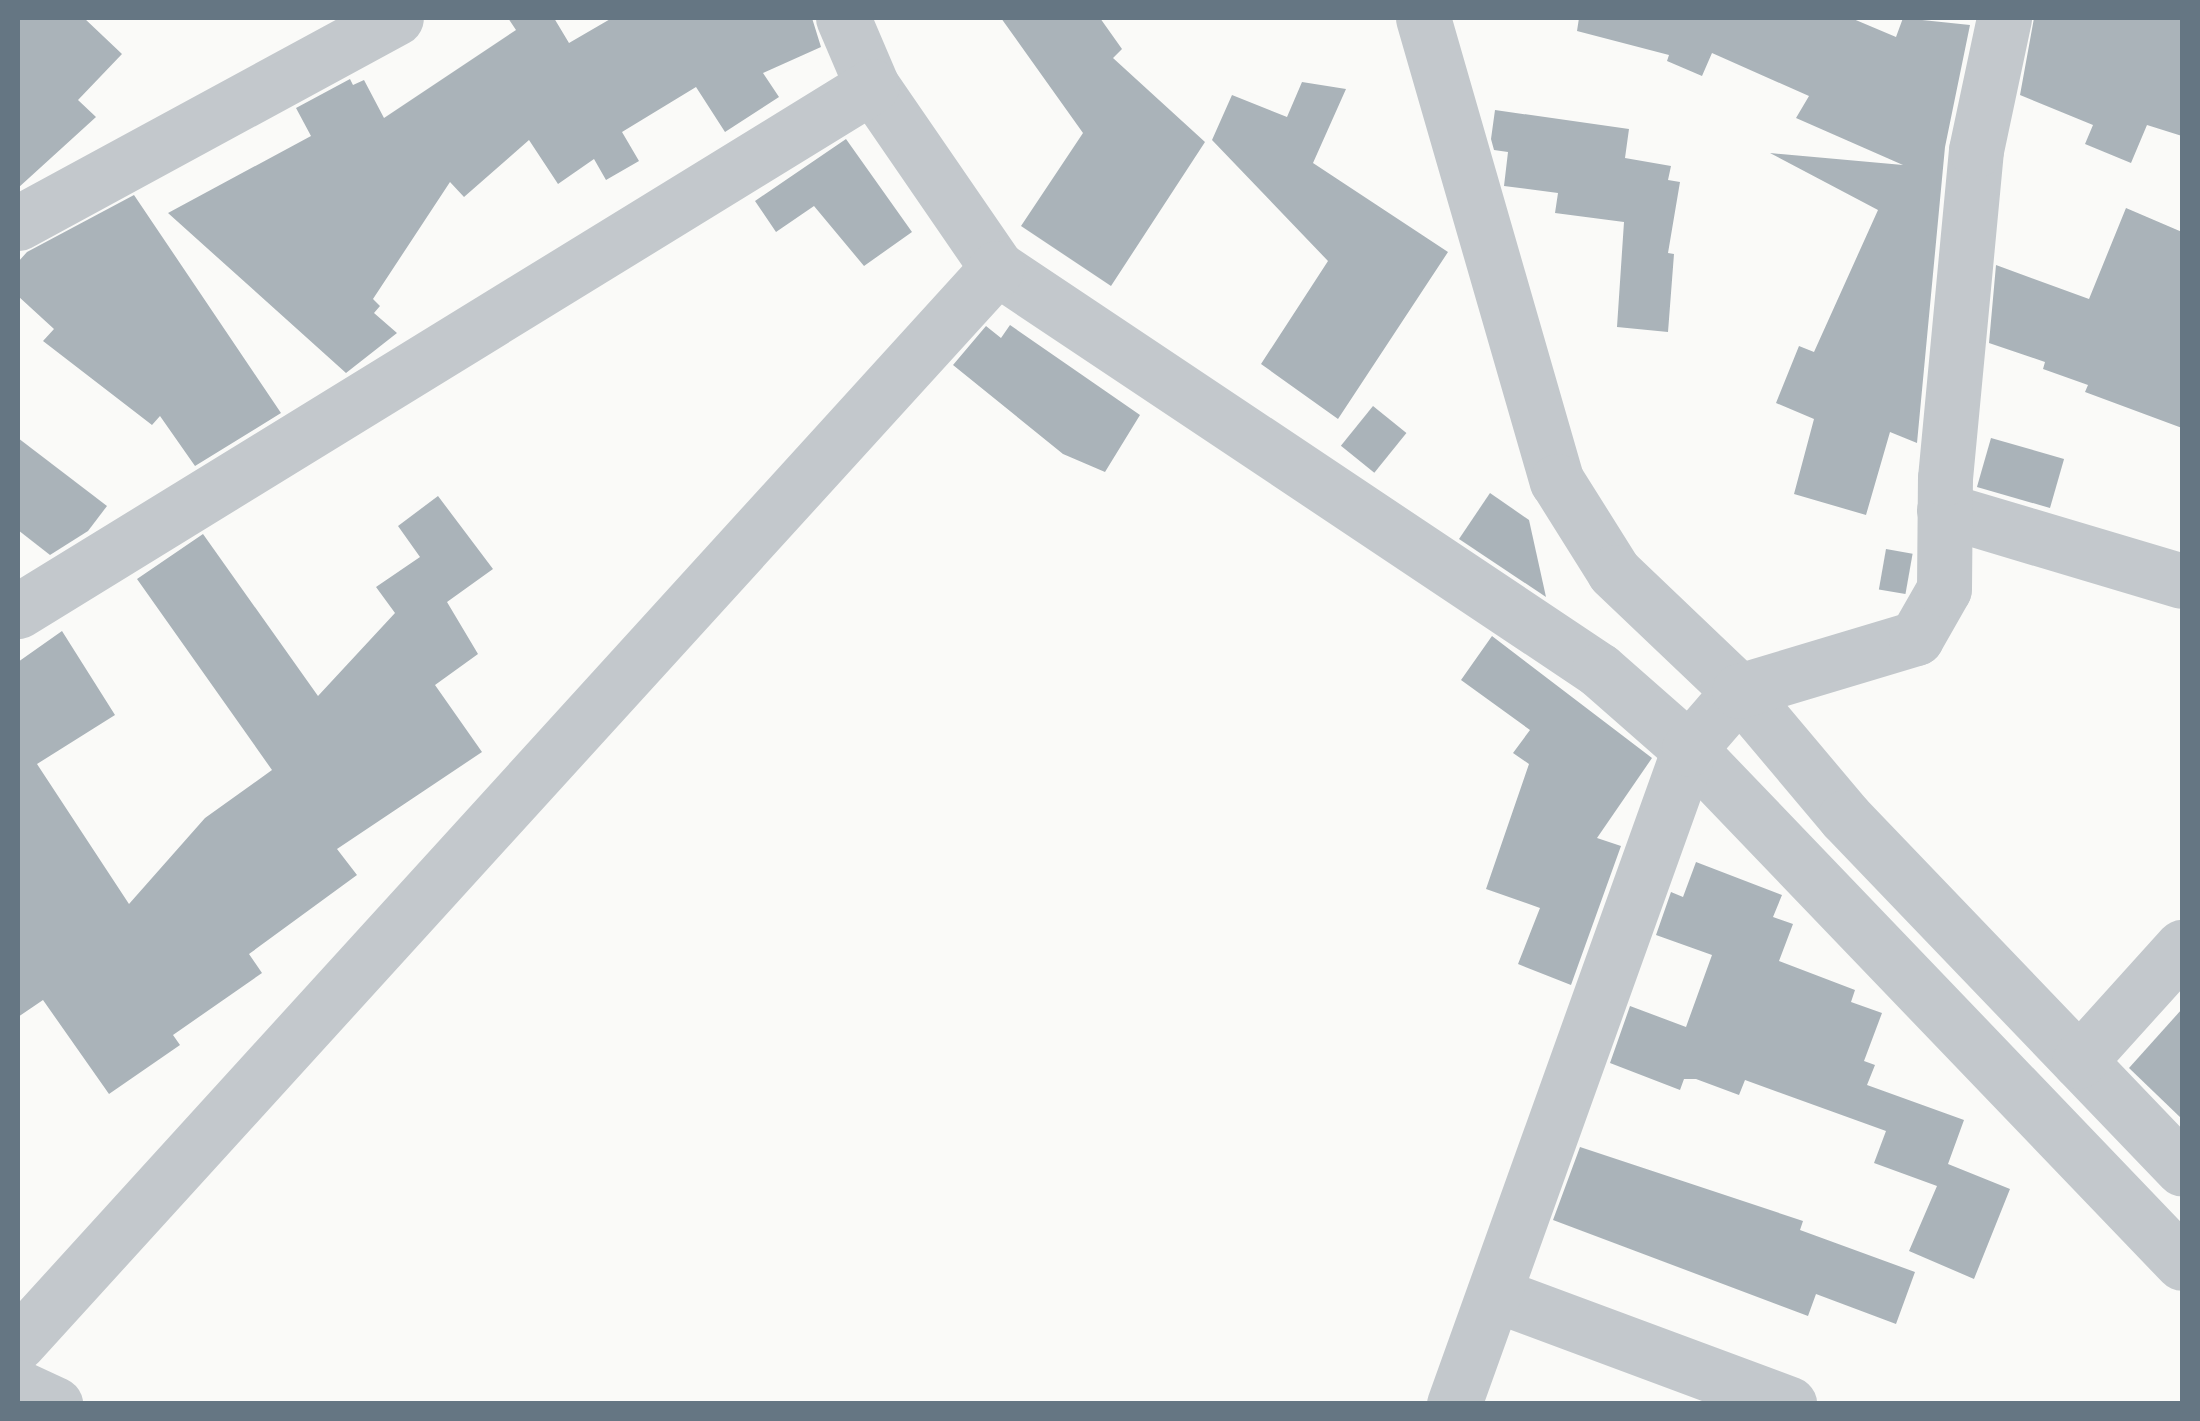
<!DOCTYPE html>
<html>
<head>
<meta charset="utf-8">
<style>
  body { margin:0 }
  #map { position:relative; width:2200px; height:1421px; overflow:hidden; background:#fafaf8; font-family:Rubik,sans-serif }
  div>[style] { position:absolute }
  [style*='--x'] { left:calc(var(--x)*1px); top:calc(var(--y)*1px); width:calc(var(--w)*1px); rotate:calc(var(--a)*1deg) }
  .building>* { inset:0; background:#aab3b9; transform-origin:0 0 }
  .minor>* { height:55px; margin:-27.5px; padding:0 27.5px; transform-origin:27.5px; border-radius:27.5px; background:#c3c8cc }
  span { translate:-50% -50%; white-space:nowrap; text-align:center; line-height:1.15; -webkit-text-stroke:10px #fff; paint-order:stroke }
  .frame { position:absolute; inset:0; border:20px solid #657683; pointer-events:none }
</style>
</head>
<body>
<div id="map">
  <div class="building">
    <i style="clip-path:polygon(18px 18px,84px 18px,122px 54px,78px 100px,96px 117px,18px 188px)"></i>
    <i style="clip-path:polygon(508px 18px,554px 18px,569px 43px,612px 18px,812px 18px,821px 47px,763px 73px,779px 97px,725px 132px,696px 87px,622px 132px,639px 161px,606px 180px,594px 159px,558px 184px,529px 140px,464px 197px,450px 182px,373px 299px,380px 306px,374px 313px,397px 333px,346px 373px,168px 213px,311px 136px,296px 108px,350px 79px,353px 85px,364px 80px,384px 118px,516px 30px)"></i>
    <i style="clip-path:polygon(1001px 18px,1100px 18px,1122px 49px,1113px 58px,1205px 142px,1111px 286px,1021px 226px,1083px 133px)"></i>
    <i style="clip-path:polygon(1579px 18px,1851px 18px,1896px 37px,1903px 18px,1970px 25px,1945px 147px,1917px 443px,1890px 432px,1866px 515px,1794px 494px,1814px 419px,1776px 403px,1799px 346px,1814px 352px,1878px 210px,1770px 153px,1903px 165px,1796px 118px,1809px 96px,1712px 53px,1702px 76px,1667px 61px,1669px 55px,1577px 31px)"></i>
    <i style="clip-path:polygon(2034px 18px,2182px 18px,2182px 136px,2147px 125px,2131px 163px,2085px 144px,2093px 125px,2020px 95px)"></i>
    <i style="clip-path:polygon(1302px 82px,1346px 89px,1313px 163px,1448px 252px,1338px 419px,1261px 364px,1328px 261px,1212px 140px,1232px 95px,1287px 117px)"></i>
    <i style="clip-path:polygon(1495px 110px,1629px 129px,1625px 158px,1671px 166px,1668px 180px,1680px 182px,1668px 253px,1674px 254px,1668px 332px,1617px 327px,1624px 222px,1555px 213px,1558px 193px,1504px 186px,1508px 152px,1494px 150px,1491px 139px)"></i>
    <i style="clip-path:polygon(846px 139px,912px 232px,864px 266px,814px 206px,776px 232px,755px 201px)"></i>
    <i style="clip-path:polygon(134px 195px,281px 413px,195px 466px,160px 416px,152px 425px,43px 341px,54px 329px,18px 296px,18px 262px,27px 252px)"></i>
    <i style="clip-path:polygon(2126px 208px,2182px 232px,2182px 428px,2085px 392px,2088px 385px,2043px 369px,2045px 362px,1989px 343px,1996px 265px,2089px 299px)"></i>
    <i style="clip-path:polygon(1010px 325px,1140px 415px,1105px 472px,1063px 454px,953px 365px,986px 326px,1001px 338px)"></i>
    <i style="left:1373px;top:406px;width:43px;height:51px;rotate:39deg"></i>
    <i style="clip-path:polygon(18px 438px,107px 506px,88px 531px,50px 555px,18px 530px)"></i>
    <i style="left:1991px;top:438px;width:76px;height:51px;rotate:16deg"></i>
    <i style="clip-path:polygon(1490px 493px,1529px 520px,1546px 597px,1459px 539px)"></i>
    <i style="clip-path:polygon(438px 496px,493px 569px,447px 602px,478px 654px,435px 685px,482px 752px,337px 849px,357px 875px,249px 954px,262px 973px,173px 1035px,180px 1045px,109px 1094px,43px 1000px,18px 1017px,18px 662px,62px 631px,115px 715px,37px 764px,129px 904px,205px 818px,272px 770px,137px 579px,203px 534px,318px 696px,395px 613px,376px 587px,420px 557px,398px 526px)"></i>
    <i style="left:1886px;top:549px;width:27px;height:41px;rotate:10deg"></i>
    <i style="clip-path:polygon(1492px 636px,1652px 758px,1597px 838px,1621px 846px,1571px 985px,1518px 964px,1540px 908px,1486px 889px,1529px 764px,1513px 753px,1530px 730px,1461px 680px)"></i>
    <i style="clip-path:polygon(1696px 862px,1782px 895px,1773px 917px,1793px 924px,1779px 961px,1855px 990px,1851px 1002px,1882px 1013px,1864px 1061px,1875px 1065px,1867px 1085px,1964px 1120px,1948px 1164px,2010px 1189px,1974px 1279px,1909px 1251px,1937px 1186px,1874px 1163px,1886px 1131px,1745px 1080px,1739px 1095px,1696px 1079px,1684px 1079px,1680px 1090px,1610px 1063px,1630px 1006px,1686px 1027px,1712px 955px,1656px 935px,1671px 892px,1683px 897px)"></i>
    <i style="clip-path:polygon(2182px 1009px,2182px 1119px,2129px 1068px)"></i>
    <i style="clip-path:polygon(1580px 1147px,1803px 1221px,1800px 1230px,1915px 1272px,1896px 1324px,1816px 1294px,1808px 1316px,1553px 1220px)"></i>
  </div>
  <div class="minor">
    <i style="--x:843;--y:18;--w:74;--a:66.9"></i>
    <i style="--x:872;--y:86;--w:221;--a:55.5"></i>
    <i style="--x:997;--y:268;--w:724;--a:33.73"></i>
    <i style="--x:1599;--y:670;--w:120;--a:41.3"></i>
    <i style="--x:1689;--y:749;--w:712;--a:46.19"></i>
    <i style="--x:1423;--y:18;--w:482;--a:73.9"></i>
    <i style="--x:1557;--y:481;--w:107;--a:57.9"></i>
    <i style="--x:1614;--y:572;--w:173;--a:43.6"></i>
    <i style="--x:1739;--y:691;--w:165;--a:49.9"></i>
    <i style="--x:1845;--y:817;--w:487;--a:46.2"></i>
    <i style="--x:18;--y:223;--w:430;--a:-28.5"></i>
    <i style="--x:1944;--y:510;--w:248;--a:16.6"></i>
    <i style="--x:18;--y:611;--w:1002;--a:-31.58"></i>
    <i style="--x:2079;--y:1061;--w:154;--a:-47.9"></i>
    <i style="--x:1494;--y:1294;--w:315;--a:20.4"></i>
    <i style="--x:18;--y:1343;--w:1454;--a:-47.68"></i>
    <i style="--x:18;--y:1387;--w:41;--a:24.7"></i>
    <i style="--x:1454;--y:1404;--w:696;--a:-70.26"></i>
    <i style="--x:1689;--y:749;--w:77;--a:-49.2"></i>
    <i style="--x:1739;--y:691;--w:185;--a:-16.7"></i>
    <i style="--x:1916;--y:638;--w:56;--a:-60.3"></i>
    <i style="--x:1944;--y:589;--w:111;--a:-89.5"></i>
    <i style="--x:1945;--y:478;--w:329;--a:-84.6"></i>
    <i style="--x:1976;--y:150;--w:135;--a:-78"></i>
  </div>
  <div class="frame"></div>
</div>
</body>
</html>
